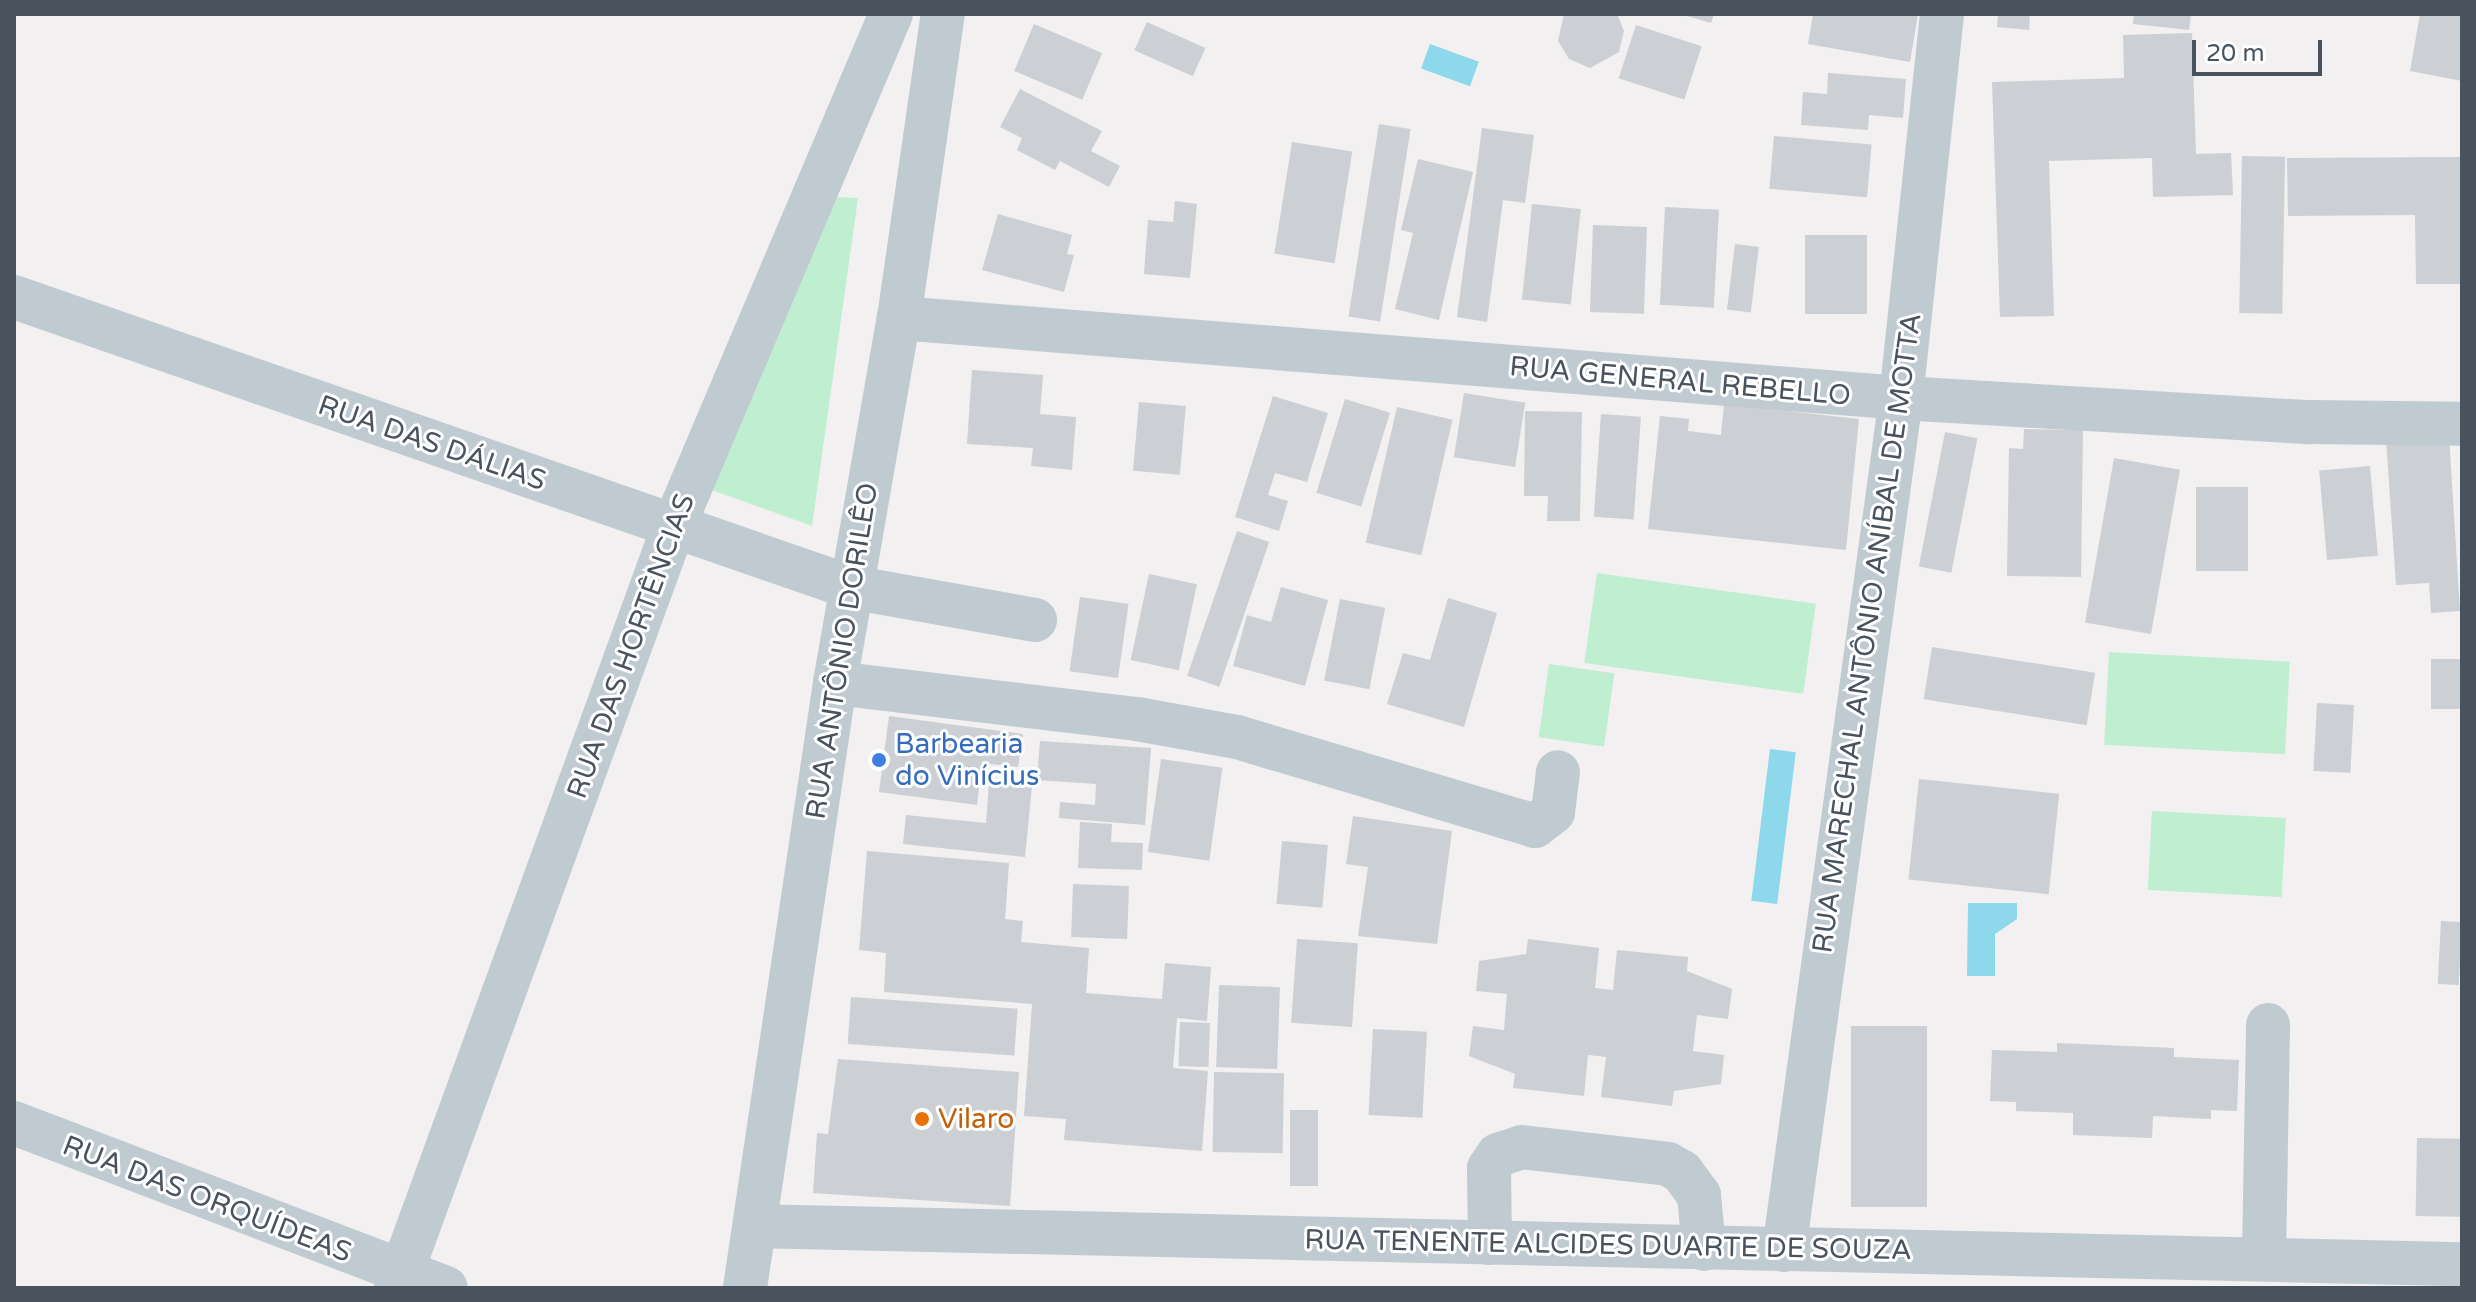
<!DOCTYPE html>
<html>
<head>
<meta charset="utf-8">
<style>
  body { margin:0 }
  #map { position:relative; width:2476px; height:1302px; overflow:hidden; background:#f2f0f0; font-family:"Varela Round",sans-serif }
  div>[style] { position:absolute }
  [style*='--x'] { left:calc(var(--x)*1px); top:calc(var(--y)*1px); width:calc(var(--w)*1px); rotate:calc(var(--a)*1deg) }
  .green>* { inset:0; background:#bfeed1; transform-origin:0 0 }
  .water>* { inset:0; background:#8dd8ea; transform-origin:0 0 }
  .building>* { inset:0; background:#cccfd4; transform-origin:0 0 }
  .minor>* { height:44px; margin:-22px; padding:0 22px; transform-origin:22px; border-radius:22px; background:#c0cad1 }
  .dots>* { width:22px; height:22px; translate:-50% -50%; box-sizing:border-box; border:4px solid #fff; border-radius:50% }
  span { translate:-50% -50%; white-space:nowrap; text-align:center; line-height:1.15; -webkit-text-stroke:6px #fff; paint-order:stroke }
  .street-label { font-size:28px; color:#48535d }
  .shop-label { font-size:28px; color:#366cbe }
  .left { translate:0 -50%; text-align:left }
  .food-label { font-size:28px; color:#c56008 }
  .frame { position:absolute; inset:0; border:16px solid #48535d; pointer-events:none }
  .scale { position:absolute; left:2192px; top:40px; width:130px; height:36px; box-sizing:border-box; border:4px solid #48535d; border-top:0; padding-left:10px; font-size:24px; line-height:28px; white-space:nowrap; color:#48535d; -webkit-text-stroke:6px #fff; paint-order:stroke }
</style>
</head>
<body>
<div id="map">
  <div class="green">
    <i style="clip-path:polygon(813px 196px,858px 198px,812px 526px,706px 488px)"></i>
    <i style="left:1597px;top:573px;width:221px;height:91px;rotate:8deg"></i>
    <i style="left:2109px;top:652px;width:181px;height:93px;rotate:3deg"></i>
    <i style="left:1549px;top:664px;width:66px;height:74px;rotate:8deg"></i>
    <i style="left:2152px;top:811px;width:134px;height:79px;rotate:3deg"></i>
  </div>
  <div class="water">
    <i style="left:1430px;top:44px;width:52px;height:26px;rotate:20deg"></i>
    <i style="left:1770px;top:749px;width:26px;height:153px;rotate:7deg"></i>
    <i style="clip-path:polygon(1968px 903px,2017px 903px,2017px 919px,1995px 934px,1995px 976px,1967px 976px)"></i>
  </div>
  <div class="building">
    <i style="clip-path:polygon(1564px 14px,1617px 14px,1624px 31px,1619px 52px,1590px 68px,1569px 59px,1558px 41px)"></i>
    <i style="clip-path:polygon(1680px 14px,1714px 14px,1711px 23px)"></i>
    <i style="clip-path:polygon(1813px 14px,1918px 14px,1910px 62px,1808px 44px)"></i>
    <i style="clip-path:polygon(1998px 14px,2030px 14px,2029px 30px,1997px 27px)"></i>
    <i style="clip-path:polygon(2134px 14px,2191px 14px,2189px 30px,2133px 24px)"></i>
    <i style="clip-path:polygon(2420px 14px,2462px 14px,2462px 81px,2410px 71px)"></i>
    <i style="left:1147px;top:22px;width:64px;height:31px;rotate:24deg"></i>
    <i style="left:1034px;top:24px;width:74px;height:51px;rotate:23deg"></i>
    <i style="left:1636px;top:25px;width:69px;height:56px;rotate:18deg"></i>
    <i style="clip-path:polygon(2192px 33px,2196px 154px,2231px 153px,2233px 195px,2153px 197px,2152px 158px,2049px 161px,2054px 316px,2000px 317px,1992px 82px,2124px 78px,2123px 35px)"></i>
    <i style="clip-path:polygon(1828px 73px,1906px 79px,1903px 118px,1869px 115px,1868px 130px,1801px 125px,1803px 92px,1827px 94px)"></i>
    <i style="clip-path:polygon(1020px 89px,1102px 131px,1091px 151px,1120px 166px,1109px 187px,1060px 161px,1055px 170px,1017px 150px,1022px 138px,1000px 127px)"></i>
    <i style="left:1379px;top:124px;width:32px;height:195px;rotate:9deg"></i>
    <i style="clip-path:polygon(1482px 128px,1534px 135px,1525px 203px,1503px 200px,1487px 322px,1457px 317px)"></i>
    <i style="left:1774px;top:136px;width:98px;height:53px;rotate:5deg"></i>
    <i style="left:1292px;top:142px;width:61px;height:113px;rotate:9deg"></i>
    <i style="left:2242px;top:156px;width:43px;height:157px;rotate:1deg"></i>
    <i style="clip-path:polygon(2462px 157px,2462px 284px,2416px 284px,2415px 215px,2288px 216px,2287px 158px)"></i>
    <i style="clip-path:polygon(1418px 159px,1473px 172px,1439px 320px,1395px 309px,1413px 233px,1401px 230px)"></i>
    <i style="clip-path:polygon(1175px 201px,1197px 204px,1190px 278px,1144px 274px,1148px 220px,1173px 222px)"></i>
    <i style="left:1532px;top:204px;width:49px;height:96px;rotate:6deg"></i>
    <i style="left:1665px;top:207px;width:54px;height:98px;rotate:3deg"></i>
    <i style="clip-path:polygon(998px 214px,1072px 235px,1067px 254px,1074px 255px,1064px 292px,982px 270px)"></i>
    <i style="left:1593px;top:225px;width:54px;height:87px;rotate:2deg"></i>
    <i style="left:1805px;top:235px;width:62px;height:79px"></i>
    <i style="left:1735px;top:244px;width:24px;height:66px;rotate:7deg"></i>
    <i style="clip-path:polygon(972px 370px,1043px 375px,1040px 414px,1076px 417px,1072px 470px,1031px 466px,1033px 448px,967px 444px)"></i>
    <i style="left:1464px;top:393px;width:62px;height:65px;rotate:9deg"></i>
    <i style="clip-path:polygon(1273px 396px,1328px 413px,1307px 482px,1275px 473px,1268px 495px,1288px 501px,1279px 531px,1235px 517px)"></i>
    <i style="left:1345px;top:399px;width:47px;height:98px;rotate:17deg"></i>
    <i style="left:1139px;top:402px;width:47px;height:69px;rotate:5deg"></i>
    <i style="clip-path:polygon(1724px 404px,1859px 419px,1846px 550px,1648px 529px,1660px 416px,1689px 419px,1688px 431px,1721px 435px)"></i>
    <i style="left:1397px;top:407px;width:57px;height:139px;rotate:13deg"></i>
    <i style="clip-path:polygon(1525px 411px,1582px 412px,1580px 521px,1547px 521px,1548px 496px,1524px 496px)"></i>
    <i style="left:1601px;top:414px;width:40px;height:103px;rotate:4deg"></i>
    <i style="clip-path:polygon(2024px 429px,2083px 430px,2081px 577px,2007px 576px,2009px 448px,2023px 449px)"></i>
    <i style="left:1945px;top:432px;width:33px;height:137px;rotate:11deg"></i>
    <i style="clip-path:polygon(2449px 435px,2460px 611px,2431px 613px,2429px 583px,2396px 585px,2386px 439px)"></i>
    <i style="left:2114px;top:458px;width:67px;height:167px;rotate:10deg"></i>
    <i style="left:2370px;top:466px;width:90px;height:51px;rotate:85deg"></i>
    <i style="left:2196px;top:487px;width:52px;height:84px"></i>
    <i style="left:1237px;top:531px;width:34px;height:153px;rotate:19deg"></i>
    <i style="left:1149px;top:574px;width:49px;height:88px;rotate:12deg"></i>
    <i style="clip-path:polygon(1281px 587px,1328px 600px,1305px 686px,1233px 666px,1247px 615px,1271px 622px)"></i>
    <i style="left:1080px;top:597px;width:49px;height:75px;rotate:8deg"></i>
    <i style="clip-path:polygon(1448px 598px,1497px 613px,1464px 727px,1387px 704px,1403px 653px,1430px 660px)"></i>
    <i style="left:1340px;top:599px;width:46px;height:83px;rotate:11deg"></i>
    <i style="left:1932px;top:647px;width:165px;height:53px;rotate:9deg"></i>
    <i style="left:2462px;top:659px;width:50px;height:31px;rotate:90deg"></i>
    <i style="left:2317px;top:703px;width:37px;height:68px;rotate:3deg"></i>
    <i style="clip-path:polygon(889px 716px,1023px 734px,1018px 767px,982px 763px,977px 805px,879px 792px)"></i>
    <i style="clip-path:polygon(1040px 741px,1151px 748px,1145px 825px,1059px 818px,1060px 802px,1095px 805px,1096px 784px,1037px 780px)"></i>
    <i style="left:1161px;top:759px;width:62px;height:94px;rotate:8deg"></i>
    <i style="left:1919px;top:779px;width:141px;height:101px;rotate:6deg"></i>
    <i style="clip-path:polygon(989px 782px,1032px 786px,1025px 857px,903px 844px,906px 815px,986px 823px)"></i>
    <i style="clip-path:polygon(1353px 816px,1452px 831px,1437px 944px,1358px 936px,1368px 867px,1346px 864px)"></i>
    <i style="clip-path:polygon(1080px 822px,1112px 824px,1111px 842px,1143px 843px,1142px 870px,1078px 868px)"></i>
    <i style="left:1282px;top:841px;width:46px;height:63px;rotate:5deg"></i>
    <i style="clip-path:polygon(867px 851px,1009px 863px,1005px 919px,1023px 921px,1021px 942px,1089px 948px,1086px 993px,1162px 999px,1165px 963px,1211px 967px,1207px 1021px,1177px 1018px,1173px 1068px,1208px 1071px,1202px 1151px,1064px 1140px,1066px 1119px,1024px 1116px,1032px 1004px,884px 992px,886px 953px,859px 950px)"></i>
    <i style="left:1073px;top:884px;width:56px;height:53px;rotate:2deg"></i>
    <i style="left:2441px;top:921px;width:21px;height:63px;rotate:3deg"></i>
    <i style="left:1297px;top:939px;width:61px;height:84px;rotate:4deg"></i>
    <i style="clip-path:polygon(1528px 939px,1599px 948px,1595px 988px,1613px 990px,1617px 950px,1688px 957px,1687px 971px,1732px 989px,1728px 1019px,1697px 1015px,1693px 1051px,1724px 1055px,1721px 1084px,1674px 1091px,1672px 1106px,1601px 1097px,1606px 1057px,1588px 1055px,1584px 1096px,1513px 1088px,1515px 1074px,1469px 1056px,1473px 1026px,1504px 1030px,1507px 994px,1476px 991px,1479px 961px,1526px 954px)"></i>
    <i style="left:1219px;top:985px;width:61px;height:82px;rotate:2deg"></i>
    <i style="left:851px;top:997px;width:167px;height:47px;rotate:4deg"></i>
    <i style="left:1180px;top:1022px;width:30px;height:44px;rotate:2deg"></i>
    <i style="left:1851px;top:1026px;width:76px;height:181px"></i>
    <i style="left:1373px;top:1029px;width:54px;height:86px;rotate:3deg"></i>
    <i style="clip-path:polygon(2057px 1043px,2174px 1048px,2174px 1057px,2239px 1060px,2237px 1111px,2211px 1110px,2211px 1119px,2153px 1116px,2152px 1138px,2073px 1135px,2073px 1113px,2016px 1111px,2016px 1102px,1990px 1101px,1992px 1050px,2057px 1052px)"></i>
    <i style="clip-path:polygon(838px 1059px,1019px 1072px,1010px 1206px,813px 1193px,817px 1133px,828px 1134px)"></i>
    <i style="left:1214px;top:1072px;width:70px;height:80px;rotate:1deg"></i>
    <i style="left:1290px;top:1110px;width:28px;height:76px"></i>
    <i style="left:2417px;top:1138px;width:45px;height:78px;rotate:1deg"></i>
  </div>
  <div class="minor">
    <i style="--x:14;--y:297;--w:885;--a:19.13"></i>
    <i style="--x:850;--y:587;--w:188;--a:10.1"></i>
    <i style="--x:899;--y:318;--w:1005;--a:4.56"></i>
    <i style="--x:1901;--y:398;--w:409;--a:3.4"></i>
    <i style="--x:2309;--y:422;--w:153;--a:0.7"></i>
    <i style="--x:835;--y:683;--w:304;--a:6.8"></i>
    <i style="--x:1137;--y:719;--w:102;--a:10.2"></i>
    <i style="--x:1237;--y:737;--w:311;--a:16.6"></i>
    <i style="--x:1535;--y:826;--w:23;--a:-38"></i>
    <i style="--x:1553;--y:812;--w:40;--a:-82.9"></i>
    <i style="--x:14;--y:1123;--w:462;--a:20.9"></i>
    <i style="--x:755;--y:1226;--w:1707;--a:1.28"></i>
    <i style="--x:1490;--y:1243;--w:75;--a:-90.8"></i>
    <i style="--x:1489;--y:1168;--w:16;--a:-55"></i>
    <i style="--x:1498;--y:1155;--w:25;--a:-18"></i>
    <i style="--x:1522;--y:1147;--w:147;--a:6.6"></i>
    <i style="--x:1668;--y:1164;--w:16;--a:30"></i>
    <i style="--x:1682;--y:1172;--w:29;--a:54"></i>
    <i style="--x:1699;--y:1195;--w:54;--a:84.7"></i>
    <i style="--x:1784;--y:1250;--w:860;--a:-82.18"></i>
    <i style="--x:1901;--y:398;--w:386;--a:-83.9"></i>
    <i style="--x:2264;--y:1257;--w:232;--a:-89"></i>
    <i style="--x:396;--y:1288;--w:809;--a:-69.97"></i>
    <i style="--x:673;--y:528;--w:558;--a:-67.02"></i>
    <i style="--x:745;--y:1288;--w:612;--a:-81.54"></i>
    <i style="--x:835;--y:683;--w:371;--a:-80.1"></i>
    <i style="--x:899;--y:318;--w:307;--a:-81.8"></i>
  </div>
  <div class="dots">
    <i style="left:879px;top:760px;background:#3f7fe0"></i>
    <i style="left:922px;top:1119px;background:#e8710a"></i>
  </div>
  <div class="street-label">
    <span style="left:1680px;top:381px;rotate:5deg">RUA GENERAL REBELLO</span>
    <span style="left:432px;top:443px;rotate:19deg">RUA DAS DÁLIAS</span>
    <span style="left:1867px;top:633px;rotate:-82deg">RUA MARECHAL ANTÔNIO ANÍBAL DE MOTTA</span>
    <span style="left:631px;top:646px;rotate:-70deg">RUA DAS HORTÊNCIAS</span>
    <span style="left:842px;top:651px;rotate:-81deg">RUA ANTÔNIO DORILÊO</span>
    <span style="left:207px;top:1199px;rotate:21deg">RUA DAS ORQUÍDEAS</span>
    <span style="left:1608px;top:1245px;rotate:1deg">RUA TENENTE ALCIDES DUARTE DE SOUZA</span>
  </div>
  <div class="shop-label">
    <span class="left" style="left:895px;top:760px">Barbearia<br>do Vinícius</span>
  </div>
  <div class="food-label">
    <span class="left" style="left:938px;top:1119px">Vilaro</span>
  </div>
  <div class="frame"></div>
  <div class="scale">20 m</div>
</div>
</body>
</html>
